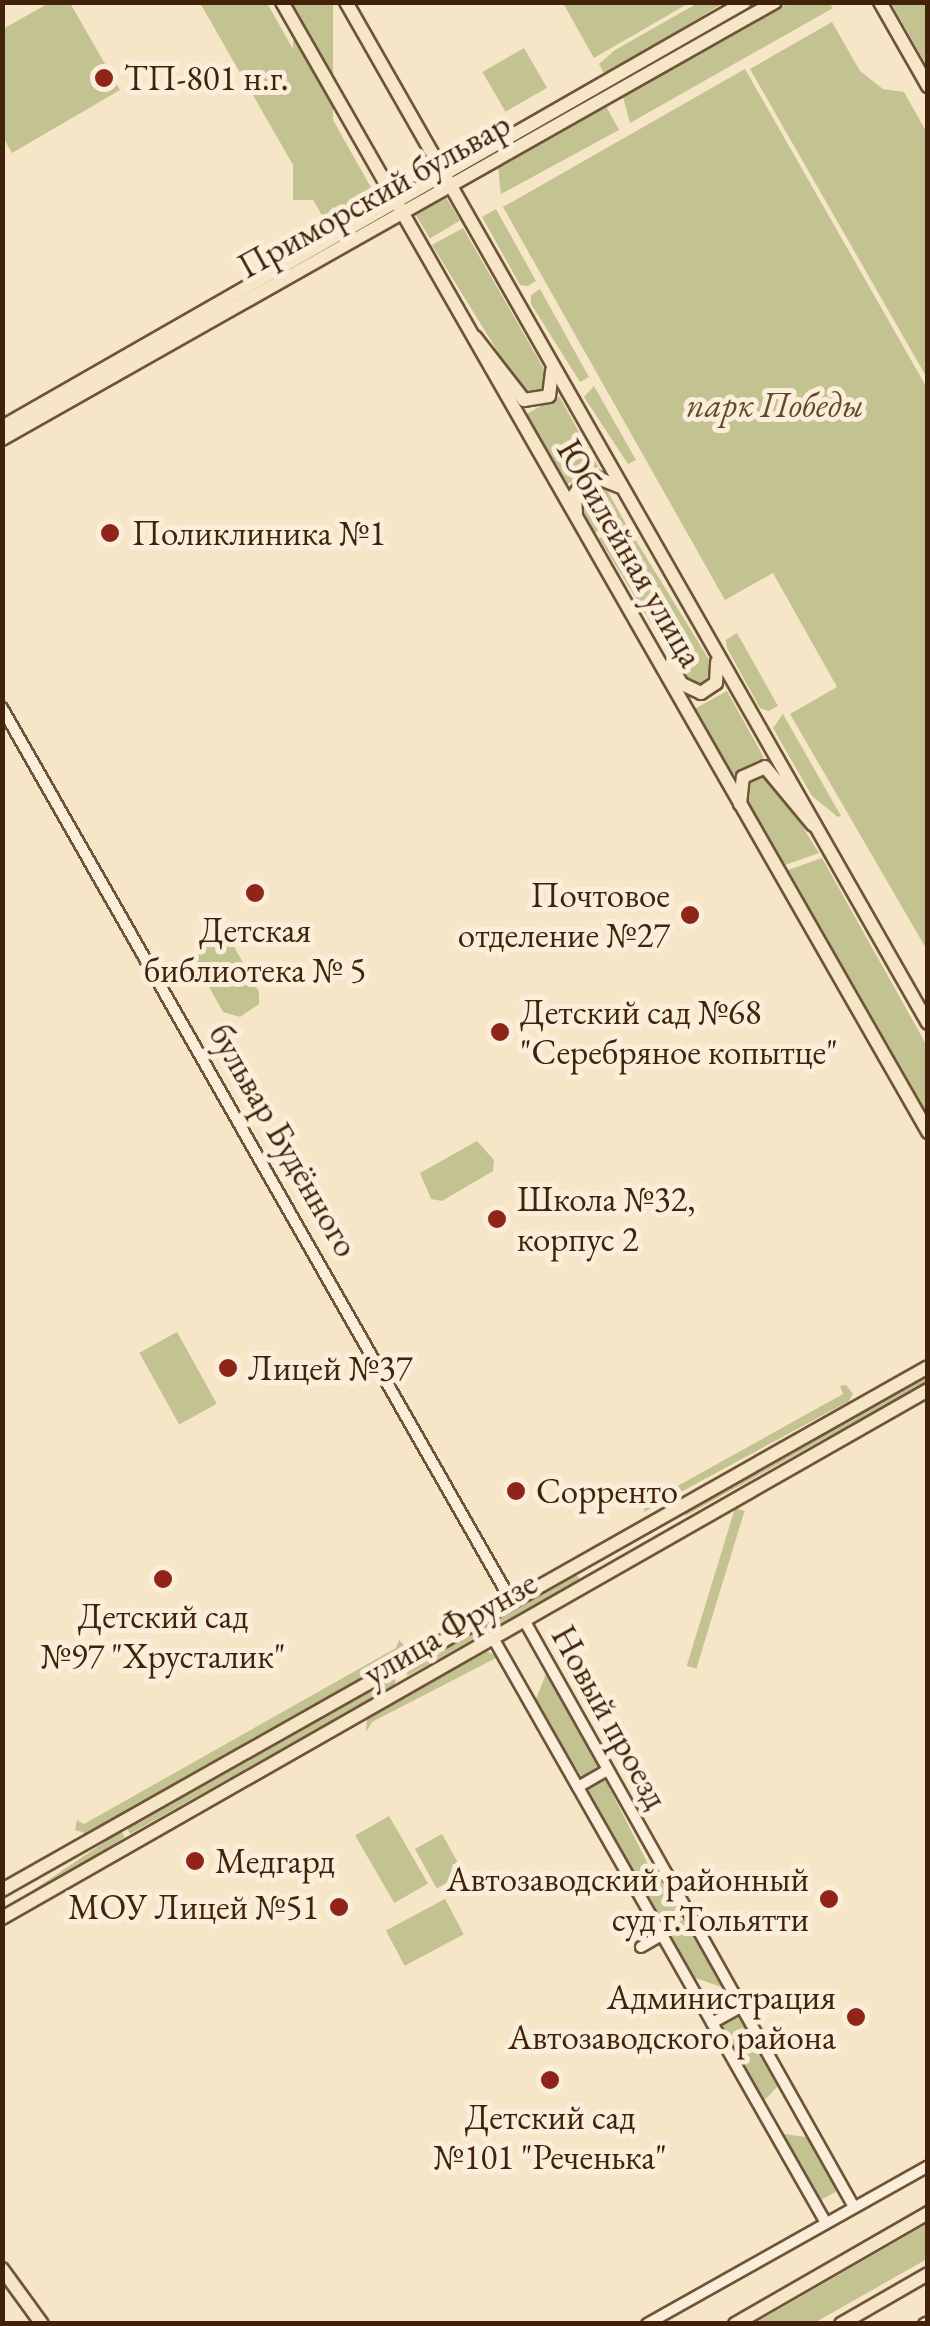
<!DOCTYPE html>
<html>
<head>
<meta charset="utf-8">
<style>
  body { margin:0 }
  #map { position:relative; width:930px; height:2326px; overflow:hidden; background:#f7e5c7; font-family:"EB Garamond",serif }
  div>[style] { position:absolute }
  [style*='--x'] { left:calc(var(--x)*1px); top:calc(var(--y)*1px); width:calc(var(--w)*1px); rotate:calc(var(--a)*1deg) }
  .green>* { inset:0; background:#c3c291; transform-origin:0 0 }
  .roads { filter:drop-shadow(2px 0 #6e5439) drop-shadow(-2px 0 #6e5439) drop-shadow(0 2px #6e5439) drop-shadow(0 -2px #6e5439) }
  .minor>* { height:10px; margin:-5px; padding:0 5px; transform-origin:5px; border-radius:5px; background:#faeedb }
  .major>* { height:12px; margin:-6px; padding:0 6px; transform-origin:6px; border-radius:6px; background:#f7e5c7 }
  .dots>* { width:28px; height:28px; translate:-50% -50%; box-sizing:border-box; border:5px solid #faeedb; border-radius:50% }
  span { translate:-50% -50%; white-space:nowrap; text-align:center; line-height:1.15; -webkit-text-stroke:10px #faeedb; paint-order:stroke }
  .poi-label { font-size:35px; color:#41230a }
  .left { translate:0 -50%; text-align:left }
  .right { translate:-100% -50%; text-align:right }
  .street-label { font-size:35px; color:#41230a }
  .park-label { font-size:35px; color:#624b2c; font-style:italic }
  .frame { position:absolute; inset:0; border:5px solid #41230a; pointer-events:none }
</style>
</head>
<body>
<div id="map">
  <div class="green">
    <i style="clip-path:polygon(791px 2px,829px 3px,833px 8px,630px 123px,623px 97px)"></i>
    <i style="clip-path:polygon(49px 3px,70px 3px,120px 90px,12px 153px,3px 137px,3px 29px)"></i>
    <i style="clip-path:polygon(200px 3px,267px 3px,373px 191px,361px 214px,331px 231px)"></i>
    <i style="left:293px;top:3px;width:40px;height:197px"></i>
    <i style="clip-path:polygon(563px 3px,689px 3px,594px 58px)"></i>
    <i style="clip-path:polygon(698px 3px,720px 5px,605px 75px,599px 64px,615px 50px)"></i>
    <i style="clip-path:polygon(891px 3px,927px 3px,927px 66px)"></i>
    <i style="clip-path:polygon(832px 22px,860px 71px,883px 89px,904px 92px,927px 133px,927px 378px,750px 69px)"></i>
    <i style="left:524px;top:48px;width:46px;height:48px;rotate:60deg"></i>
    <i style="clip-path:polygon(745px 69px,927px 388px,927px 950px,790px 714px,837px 687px,773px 573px,725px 600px,503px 207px)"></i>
    <i style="clip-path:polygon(606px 106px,619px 130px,501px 194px,498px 167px)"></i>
    <i style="left:444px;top:194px;width:31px;height:35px;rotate:59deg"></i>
    <i style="clip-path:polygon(496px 209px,536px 281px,528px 286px,520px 285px,482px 217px)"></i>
    <i style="clip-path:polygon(463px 228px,548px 376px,542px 392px,522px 391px,432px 245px)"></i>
    <i style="clip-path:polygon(540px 289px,589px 377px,580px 382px,531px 304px,531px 295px)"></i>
    <i style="clip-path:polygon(594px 386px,636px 460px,628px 464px,584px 397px)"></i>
    <i style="left:559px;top:396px;width:81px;height:37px;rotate:61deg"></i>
    <i style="clip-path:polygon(592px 483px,607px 490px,627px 526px,595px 532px,580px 505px,582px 489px)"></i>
    <i style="clip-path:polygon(630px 531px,713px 666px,714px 678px,703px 690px,685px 679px,599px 538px)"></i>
    <i style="clip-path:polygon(737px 633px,778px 706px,769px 711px,760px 708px,727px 648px,726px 640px)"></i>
    <i style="left:727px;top:691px;width:76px;height:36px;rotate:61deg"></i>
    <i style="clip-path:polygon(783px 714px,841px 816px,838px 817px,812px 796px,773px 728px)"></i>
    <i style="clip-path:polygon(763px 774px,774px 781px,819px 853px,785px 865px,746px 797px,748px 780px)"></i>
    <i style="clip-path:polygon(822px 858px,927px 1046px,927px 1113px,788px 870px)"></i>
    <i style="clip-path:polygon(213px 938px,232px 943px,259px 992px,259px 1004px,240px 1017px,223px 1012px,196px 963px,196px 950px)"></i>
    <i style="clip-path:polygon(477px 1141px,494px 1160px,493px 1171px,442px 1201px,431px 1199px,420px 1173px)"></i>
    <i style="left:177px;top:1332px;width:82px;height:43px;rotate:61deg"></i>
    <i style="clip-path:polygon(927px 1374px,927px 1382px,685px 1516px,686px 1511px)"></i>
    <i style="clip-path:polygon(846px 1385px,853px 1394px,849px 1401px,644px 1512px,645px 1504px,843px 1394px,840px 1386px)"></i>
    <i style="left:735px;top:1508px;width:10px;height:165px;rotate:17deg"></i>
    <i style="clip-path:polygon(576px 1573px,580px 1580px,407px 1676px,407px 1669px)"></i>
    <i style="clip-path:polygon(399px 1640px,405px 1646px,401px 1656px,87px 1834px,75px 1830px,77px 1820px,84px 1824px,396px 1648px)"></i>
    <i style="clip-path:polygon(487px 1651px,498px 1657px,372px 1722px,366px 1732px,367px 1717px)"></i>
    <i style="clip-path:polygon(547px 1671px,600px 1764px,583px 1779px,535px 1702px)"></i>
    <i style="clip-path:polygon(391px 1678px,396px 1679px,394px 1686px,130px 1834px,127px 1828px)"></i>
    <i style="clip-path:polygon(604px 1777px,657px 1882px,666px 1880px,685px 1915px,662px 1928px,585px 1792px)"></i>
    <i style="left:389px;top:1816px;width:78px;height:39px;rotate:60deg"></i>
    <i style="left:121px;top:1831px;width:7px;height:136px;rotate:56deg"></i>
    <i style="left:442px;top:1834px;width:45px;height:31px;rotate:61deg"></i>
    <i style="left:445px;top:1899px;width:40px;height:67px;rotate:62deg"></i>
    <i style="clip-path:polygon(686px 1918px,727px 1989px,690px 1976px,664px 1931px)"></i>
    <i style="clip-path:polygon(739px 2012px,781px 2083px,762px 2103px,722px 2032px,724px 2020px)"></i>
    <i style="clip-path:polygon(778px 2133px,812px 2138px,841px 2189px,817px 2202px)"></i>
    <i style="clip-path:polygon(927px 2224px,927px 2259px,814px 2323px,755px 2323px)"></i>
  </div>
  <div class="roads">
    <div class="minor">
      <i style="--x:2;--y:708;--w:1029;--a:60.3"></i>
      <i style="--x:524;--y:1620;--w:673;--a:60.66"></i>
      <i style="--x:493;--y:1638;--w:673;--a:60.35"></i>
      <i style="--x:578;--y:1787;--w:34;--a:-30"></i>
      <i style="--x:641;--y:1947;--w:24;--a:-30"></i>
      <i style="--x:712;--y:2023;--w:33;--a:-29"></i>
      <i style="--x:647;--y:2324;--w:322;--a:-29.3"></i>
      <i style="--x:924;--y:2324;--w:4;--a:-27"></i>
    </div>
    <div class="major">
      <i style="--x:282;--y:2;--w:1302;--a:60.24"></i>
      <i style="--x:346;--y:2;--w:1175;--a:60.32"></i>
      <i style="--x:880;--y:2;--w:97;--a:60.3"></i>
      <i style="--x:475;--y:337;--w:80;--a:52.1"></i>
      <i style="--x:524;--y:400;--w:25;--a:-9"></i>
      <i style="--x:549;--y:396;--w:26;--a:-83"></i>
      <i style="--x:2;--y:427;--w:856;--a:-29.77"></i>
      <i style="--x:2;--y:439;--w:888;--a:-29.48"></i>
      <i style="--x:576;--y:514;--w:20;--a:-93"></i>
      <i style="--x:575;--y:494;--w:16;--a:-55"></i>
      <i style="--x:584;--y:481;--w:12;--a:-20"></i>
      <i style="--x:595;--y:477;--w:26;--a:21"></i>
      <i style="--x:670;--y:665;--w:22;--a:58"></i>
      <i style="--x:682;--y:684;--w:21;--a:25"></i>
      <i style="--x:701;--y:693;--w:18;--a:-34"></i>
      <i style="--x:716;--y:683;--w:21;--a:-87"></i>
      <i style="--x:740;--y:804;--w:27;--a:-84"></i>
      <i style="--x:743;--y:777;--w:24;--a:-24"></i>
      <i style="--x:765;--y:767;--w:75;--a:50.4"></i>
      <i style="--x:2;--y:1890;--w:1063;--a:-29.46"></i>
      <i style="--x:2;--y:1918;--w:1066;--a:-29.69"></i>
      <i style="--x:2;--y:2269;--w:68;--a:54"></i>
      <i style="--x:735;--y:2324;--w:223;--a:-29.9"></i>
      <i style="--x:841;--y:2324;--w:100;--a:-29.9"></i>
    </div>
  </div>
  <div class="dots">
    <i style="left:104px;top:78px;background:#8f2418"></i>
    <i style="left:110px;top:533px;background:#8f2418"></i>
    <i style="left:255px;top:893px;background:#8f2418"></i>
    <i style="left:690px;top:915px;background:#8f2418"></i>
    <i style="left:500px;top:1032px;background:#8f2418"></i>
    <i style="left:497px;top:1219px;background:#8f2418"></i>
    <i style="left:228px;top:1368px;background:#8f2418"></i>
    <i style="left:516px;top:1491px;background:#8f2418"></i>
    <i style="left:163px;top:1579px;background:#8f2418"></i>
    <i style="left:195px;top:1861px;background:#8f2418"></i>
    <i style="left:829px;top:1899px;background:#8f2418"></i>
    <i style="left:339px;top:1907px;background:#8f2418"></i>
    <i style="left:856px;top:2017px;background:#8f2418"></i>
    <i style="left:550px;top:2080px;background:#8f2418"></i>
  </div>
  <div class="poi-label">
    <span class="left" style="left:124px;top:78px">ТП-801 н.г.</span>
    <span class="left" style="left:132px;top:533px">Поликлиника №1</span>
    <span class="right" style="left:670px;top:915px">Почтовое<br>отделение №27</span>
    <span style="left:255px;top:950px">Детская<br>библиотека № 5</span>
    <span class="left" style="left:520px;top:1032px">Детский сад №68<br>"Серебряное копытце"</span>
    <span class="left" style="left:517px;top:1219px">Школа №32,<br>корпус 2</span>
    <span class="left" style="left:248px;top:1368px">Лицей №37</span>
    <span class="left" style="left:536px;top:1491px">Сорренто</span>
    <span style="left:163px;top:1636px">Детский сад<br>№97 "Хрусталик"</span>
    <span class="left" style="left:215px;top:1861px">Медгард</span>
    <span class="right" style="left:809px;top:1899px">Автозаводский районный<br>суд г.Тольятти</span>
    <span class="right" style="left:319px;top:1907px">МОУ Лицей №51</span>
    <span class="right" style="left:836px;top:2017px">Администрация<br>Автозаводского района</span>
    <span style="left:550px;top:2137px">Детский сад<br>№101 "Реченька"</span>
  </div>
  <div class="street-label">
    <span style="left:374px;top:195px;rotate:-29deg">Приморский бульвар</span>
    <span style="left:630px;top:553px;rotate:60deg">Юбилейная улица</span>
    <span style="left:284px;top:1140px;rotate:60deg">бульвар Будённого</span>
    <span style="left:450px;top:1628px;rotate:-30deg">улица Фрунзе</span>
    <span style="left:610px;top:1717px;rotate:61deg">Новый проезд</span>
  </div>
  <div class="park-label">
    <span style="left:775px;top:405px">парк Победы</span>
  </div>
  <div class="frame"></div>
</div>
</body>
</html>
